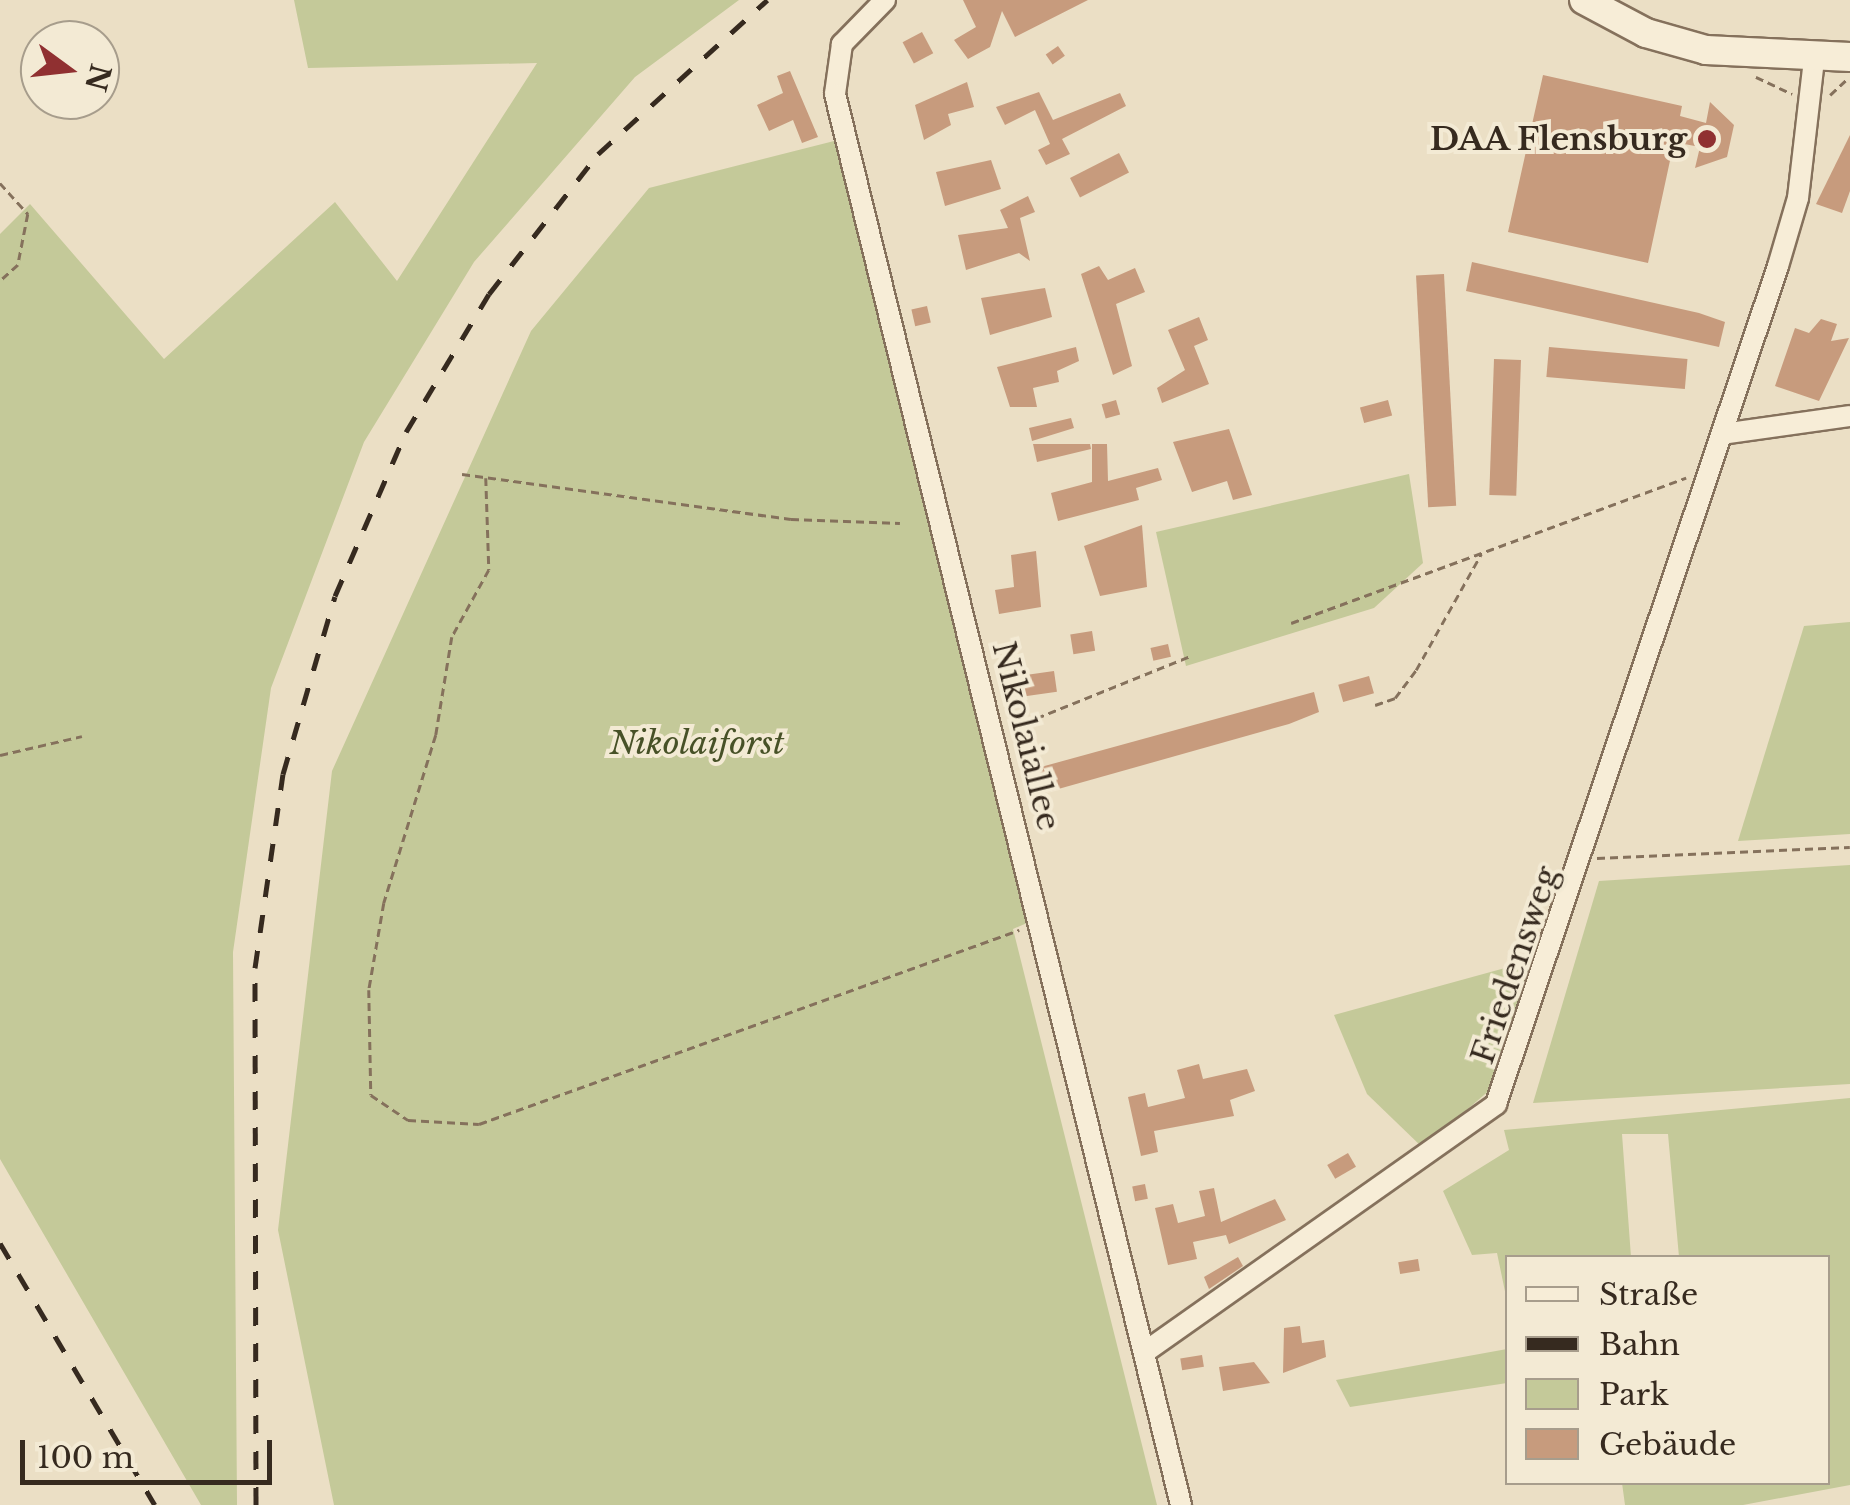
<!DOCTYPE html>
<html>
<head>
<meta charset="utf-8">
<style>
  body { margin:0 }
  #map { position:relative; width:1850px; height:1505px; overflow:hidden; background:#ebdfc5; font-family:"Libre Baskerville",serif }
  div>[style] { position:absolute }
  [style*='--x'] { left:calc(var(--x)*1px); top:calc(var(--y)*1px); width:calc(var(--w)*1px); rotate:calc(var(--a)*1deg) }
  .green>* { inset:0; background:#c4c999 }
  .building>* { inset:0; background:#c79b7d; transform-origin:0 0 }
  .path>* { height:2.5px; margin-top:-1.25px; transform-origin:0; background:repeating-linear-gradient(90deg,#85715c 0 8px,transparent 0 13px) }
  .roads { filter:drop-shadow(2px 0 #85715c) drop-shadow(-2px 0 #85715c) drop-shadow(0 2px #85715c) drop-shadow(0 -2px #85715c) }
  .street>* { height:20px; margin:-10px; padding:0 10px; transform-origin:10px; border-radius:10px; background:#f7edd7 }
  .secondary>* { height:28px; margin:-14px; padding:0 14px; transform-origin:14px; border-radius:14px; background:#f7edd7 }
  .rail>* { height:5px; margin-top:-2.5px; transform-origin:0; background:repeating-linear-gradient(90deg,#362a1f 0 18px,transparent 0 36px) }
  .dots>* { width:28px; height:28px; translate:-50% -50%; box-sizing:border-box; border:5px solid #f3ead4; border-radius:50% }
  span { translate:-50% -50%; white-space:nowrap; text-align:center; line-height:1.15; -webkit-text-stroke:8px #f3ead4; paint-order:stroke }
  .poi-label { font-size:32px; color:#362a1f; font-weight:700 }
  .right { translate:-100% -50%; text-align:right }
  .street-label { font-size:32px; color:#362a1f }
  .park-label { font-size:32px; color:#475127; font-style:italic }
  .legend { position:absolute; left:1505px; top:1255px; width:325px; height:230px; box-sizing:border-box; background:#f3ead4; border:2px solid #a79d8c; margin:0; padding:12px 18px; list-style:none; font-size:30px; color:#362a1f }
  .legend li { display:flex; align-items:center; gap:20px; height:50px }
  .legend b { width:50px; border:2px solid #a79d8c }
  .north { position:absolute; left:20px; top:20px; width:100px; height:100px; box-sizing:border-box; background:#f3ead4; border:2px solid #a79d8c; border-radius:50%; rotate:105deg; font-size:28px; font-weight:700; line-height:40px; text-align:center; color:#362a1f }
  .north::after { content:''; display:block; margin:auto; width:35px; height:45px; background:#903031; clip-path:polygon(50% 0,100% 100%,50% 72%,0 100%) }
  .scale { position:absolute; left:20px; top:1440px; width:252px; height:45px; box-sizing:border-box; border:5px solid #362a1f; border-top:0; padding-left:12px; font-size:30px; line-height:35px; white-space:nowrap; color:#362a1f; -webkit-text-stroke:8px #f3ead4; paint-order:stroke }
</style>
</head>
<body>
<div id="map">
  <div class="green">
    <i style="clip-path:polygon(294px 0,739px 0,635px 77px,474px 262px,364px 442px,271px 688px,233px 952px,237px 1505px,201px 1505px,0 1159px,0 234px,30px 204px,164px 359px,335px 202px,397px 281px,537px 63px,308px 68px)"></i>
    <i style="clip-path:polygon(838px 140px,1034px 920px,1013px 929px,1157px 1505px,334px 1505px,278px 1230px,332px 771px,531px 331px,649px 188px)"></i>
    <i style="clip-path:polygon(1409px 474px,1423px 563px,1374px 608px,1186px 666px,1156px 532px)"></i>
    <i style="clip-path:polygon(1850px 622px,1850px 834px,1738px 841px,1804px 626px)"></i>
    <i style="clip-path:polygon(1850px 865px,1850px 1084px,1533px 1103px,1599px 881px)"></i>
    <i style="clip-path:polygon(1538px 959px,1492px 1088px,1423px 1148px,1367px 1094px,1334px 1015px)"></i>
    <i style="clip-path:polygon(1850px 1098px,1850px 1485px,1743px 1505px,1625px 1505px,1622px 1483px,1828px 1482px,1828px 1258px,1679px 1257px,1668px 1134px,1622px 1134px,1631px 1257px,1508px 1258px,1507px 1301px,1497px 1253px,1472px 1255px,1443px 1191px,1509px 1150px,1504px 1130px)"></i>
    <i style="clip-path:polygon(1507px 1349px,1507px 1383px,1350px 1407px,1336px 1380px)"></i>
  </div>
  <div class="building">
    <i style="clip-path:polygon(963px 0,1088px 0,1015px 37px,1002px 11px,990px 47px,968px 59px,954px 40px,976px 27px)"></i>
    <i style="left:922px;top:32px;width:24px;height:22px;rotate:62deg"></i>
    <i style="left:1058px;top:46px;width:12px;height:15px;rotate:55deg"></i>
    <i style="clip-path:polygon(790px 71px,818px 137px,802px 143px,793px 120px,769px 131px,757px 105px,783px 93px,777px 76px)"></i>
    <i style="clip-path:polygon(1543px 75px,1682px 106px,1680px 116px,1706px 123px,1710px 102px,1734px 125px,1727px 157px,1695px 168px,1700px 147px,1674px 142px,1648px 263px,1508px 232px)"></i>
    <i style="clip-path:polygon(967px 82px,974px 107px,948px 114px,951px 125px,924px 140px,915px 105px)"></i>
    <i style="clip-path:polygon(1039px 92px,1053px 120px,1120px 93px,1126px 106px,1062px 139px,1070px 154px,1046px 165px,1038px 150px,1050px 144px,1035px 110px,1005px 125px,996px 107px)"></i>
    <i style="clip-path:polygon(1850px 135px,1850px 191px,1842px 213px,1816px 204px)"></i>
    <i style="left:1119px;top:153px;width:22px;height:55px;rotate:63deg"></i>
    <i style="clip-path:polygon(991px 160px,1001px 189px,945px 206px,936px 172px)"></i>
    <i style="clip-path:polygon(1028px 196px,1035px 212px,1020px 218px,1030px 261px,1019px 253px,966px 270px,958px 235px,1008px 228px,1000px 210px)"></i>
    <i style="clip-path:polygon(1472px 262px,1699px 313px,1725px 322px,1719px 347px,1466px 291px)"></i>
    <i style="clip-path:polygon(1099px 266px,1108px 280px,1135px 268px,1145px 292px,1116px 304px,1132px 366px,1113px 375px,1081px 274px)"></i>
    <i style="left:1444px;top:274px;width:232px;height:28px;rotate:87deg"></i>
    <i style="clip-path:polygon(1045px 288px,1052px 317px,990px 335px,981px 298px)"></i>
    <i style="left:927px;top:306px;width:17px;height:16px;rotate:77deg"></i>
    <i style="clip-path:polygon(1199px 317px,1208px 340px,1194px 346px,1209px 384px,1162px 403px,1157px 388px,1185px 370px,1168px 330px)"></i>
    <i style="clip-path:polygon(1821px 319px,1837px 324px,1831px 341px,1849px 338px,1819px 401px,1775px 386px,1795px 328px,1809px 333px)"></i>
    <i style="clip-path:polygon(1076px 347px,1079px 361px,1057px 371px,1059px 382px,1033px 388px,1037px 407px,1010px 407px,997px 367px)"></i>
    <i style="left:1549px;top:347px;width:139px;height:30px;rotate:5deg"></i>
    <i style="left:1494px;top:359px;width:27px;height:136px;rotate:2deg"></i>
    <i style="left:1116px;top:400px;width:15px;height:15px;rotate:74deg"></i>
    <i style="left:1388px;top:400px;width:16px;height:29px;rotate:75deg"></i>
    <i style="clip-path:polygon(1071px 418px,1074px 428px,1032px 441px,1029px 428px)"></i>
    <i style="clip-path:polygon(1229px 429px,1252px 495px,1233px 500px,1227px 481px,1192px 492px,1173px 442px)"></i>
    <i style="clip-path:polygon(1033px 444px,1090px 444px,1091px 449px,1037px 462px)"></i>
    <i style="clip-path:polygon(1092px 444px,1107px 444px,1108px 481px,1158px 468px,1162px 480px,1136px 488px,1139px 500px,1058px 521px,1051px 493px,1092px 482px)"></i>
    <i style="clip-path:polygon(1142px 525px,1147px 587px,1100px 596px,1084px 546px)"></i>
    <i style="clip-path:polygon(1036px 551px,1041px 607px,999px 614px,995px 590px,1014px 587px,1011px 555px)"></i>
    <i style="left:1092px;top:631px;width:20px;height:22px;rotate:81deg"></i>
    <i style="left:1168px;top:644px;width:13px;height:18px;rotate:77deg"></i>
    <i style="left:1054px;top:671px;width:21px;height:32px;rotate:82deg"></i>
    <i style="left:1369px;top:676px;width:18px;height:32px;rotate:74deg"></i>
    <i style="clip-path:polygon(1314px 692px,1319px 712px,1289px 724px,1037px 795px,1030px 770px)"></i>
    <i style="clip-path:polygon(1199px 1064px,1203px 1079px,1247px 1069px,1255px 1091px,1230px 1100px,1234px 1116px,1154px 1131px,1158px 1152px,1141px 1156px,1128px 1097px,1145px 1093px,1148px 1107px,1185px 1098px,1177px 1070px)"></i>
    <i style="left:1348px;top:1153px;width:16px;height:24px;rotate:60deg"></i>
    <i style="left:1145px;top:1184px;width:15px;height:13px;rotate:79deg"></i>
    <i style="clip-path:polygon(1214px 1188px,1221px 1222px,1275px 1199px,1286px 1220px,1229px 1244px,1226px 1235px,1193px 1242px,1197px 1259px,1168px 1265px,1155px 1208px,1173px 1204px,1178px 1223px,1205px 1216px,1199px 1191px)"></i>
    <i style="clip-path:polygon(1238px 1257px,1243px 1266px,1209px 1289px,1204px 1277px)"></i>
    <i style="left:1418px;top:1259px;width:12px;height:20px;rotate:81deg"></i>
    <i style="clip-path:polygon(1300px 1326px,1302px 1343px,1324px 1340px,1326px 1357px,1283px 1373px,1284px 1328px)"></i>
    <i style="left:1202px;top:1355px;width:12px;height:22px;rotate:81deg"></i>
    <i style="clip-path:polygon(1254px 1362px,1270px 1383px,1223px 1391px,1219px 1367px)"></i>
  </div>
  <div class="path">
    <i style="--x:1756;--y:77;--w:40;--a:25"></i>
    <i style="--x:1830;--y:95;--w:22;--a:-43"></i>
    <i style="--x:0;--y:183;--w:42;--a:47.9"></i>
    <i style="--x:28;--y:214;--w:52;--a:101.1"></i>
    <i style="--x:18;--y:265;--w:24;--a:138"></i>
    <i style="--x:462;--y:474;--w:332;--a:7.8"></i>
    <i style="--x:791;--y:519;--w:109;--a:2.1"></i>
    <i style="--x:486;--y:478;--w:92;--a:88.1"></i>
    <i style="--x:489;--y:570;--w:77;--a:118.9"></i>
    <i style="--x:452;--y:637;--w:99;--a:99.3"></i>
    <i style="--x:436;--y:735;--w:176;--a:107.2"></i>
    <i style="--x:384;--y:903;--w:88;--a:99.8"></i>
    <i style="--x:369;--y:990;--w:105;--a:88.9"></i>
    <i style="--x:371;--y:1095;--w:45;--a:34"></i>
    <i style="--x:408;--y:1120;--w:71;--a:3.2"></i>
    <i style="--x:479;--y:1124;--w:574;--a:-19.76"></i>
    <i style="--x:1291;--y:623;--w:421;--a:-20.2"></i>
    <i style="--x:1375;--y:705;--w:21;--a:-19"></i>
    <i style="--x:1395;--y:698;--w:35;--a:-53"></i>
    <i style="--x:1416;--y:670;--w:133;--a:-60.7"></i>
    <i style="--x:1012;--y:728;--w:192;--a:-22"></i>
    <i style="--x:0;--y:755;--w:84;--a:-13"></i>
    <i style="--x:1597;--y:858;--w:253;--a:-2.5"></i>
  </div>
  <div class="roads">
    <div class="street">
      <i style="--x:885;--y:0;--w:62;--a:134.3"></i>
      <i style="--x:842;--y:44;--w:50;--a:98"></i>
      <i style="--x:835;--y:94;--w:1453;--a:76.22"></i>
      <i style="--x:1722;--y:434;--w:129;--a:-8"></i>
      <i style="--x:1145;--y:1352;--w:430;--a:-35.2"></i>
      <i style="--x:1496;--y:1104;--w:884;--a:-71.4"></i>
      <i style="--x:1778;--y:266;--w:71;--a:-73.6"></i>
      <i style="--x:1798;--y:198;--w:140;--a:-83.4"></i>
    </div>
    <div class="secondary">
      <i style="--x:1584;--y:0;--w:70;--a:28"></i>
      <i style="--x:1646;--y:33;--w:62;--a:15.8"></i>
      <i style="--x:1706;--y:50;--w:144;--a:2.8"></i>
    </div>
  </div>
  <div class="rail">
    <i style="--x:0;--y:1243;--w:304;--a:59.4"></i>
    <i style="--x:256;--y:1505;--w:537;--a:-90.11"></i>
    <i style="--x:255;--y:968;--w:196;--a:-81.8"></i>
    <i style="--x:283;--y:774;--w:185;--a:-73.7"></i>
    <i style="--x:335;--y:596;--w:179;--a:-66.6"></i>
    <i style="--x:406;--y:432;--w:161;--a:-59"></i>
    <i style="--x:489;--y:294;--w:177;--a:-52.1"></i>
    <i style="--x:598;--y:154;--w:229;--a:-42.3"></i>
  </div>
  <div class="dots">
    <i style="left:1707px;top:139px;background:#903031"></i>
  </div>
  <div class="poi-label">
    <span class="right" style="left:1687px;top:139px">DAA Flensburg</span>
  </div>
  <div class="street-label">
    <span style="left:1026px;top:736px;rotate:76deg">Nikolaiallee</span>
    <span style="left:1515px;top:965px;rotate:-71deg">Friedensweg</span>
  </div>
  <div class="park-label">
    <span style="left:697px;top:743px">Nikolaiforst</span>
  </div>
  <ul class="legend">
  <li><b style="height:12px;background:#f7edd7"></b>Straße</li>
  <li><b style="height:12px;background:#362a1f"></b>Bahn</li>
  <li><b style="height:28px;background:#c4c999"></b>Park</li>
  <li><b style="height:28px;background:#c79b7d"></b>Gebäude</li>
  </ul>
  <div class="north">N</div>
  <div class="scale">100 m</div>
</div>
</body>
</html>
